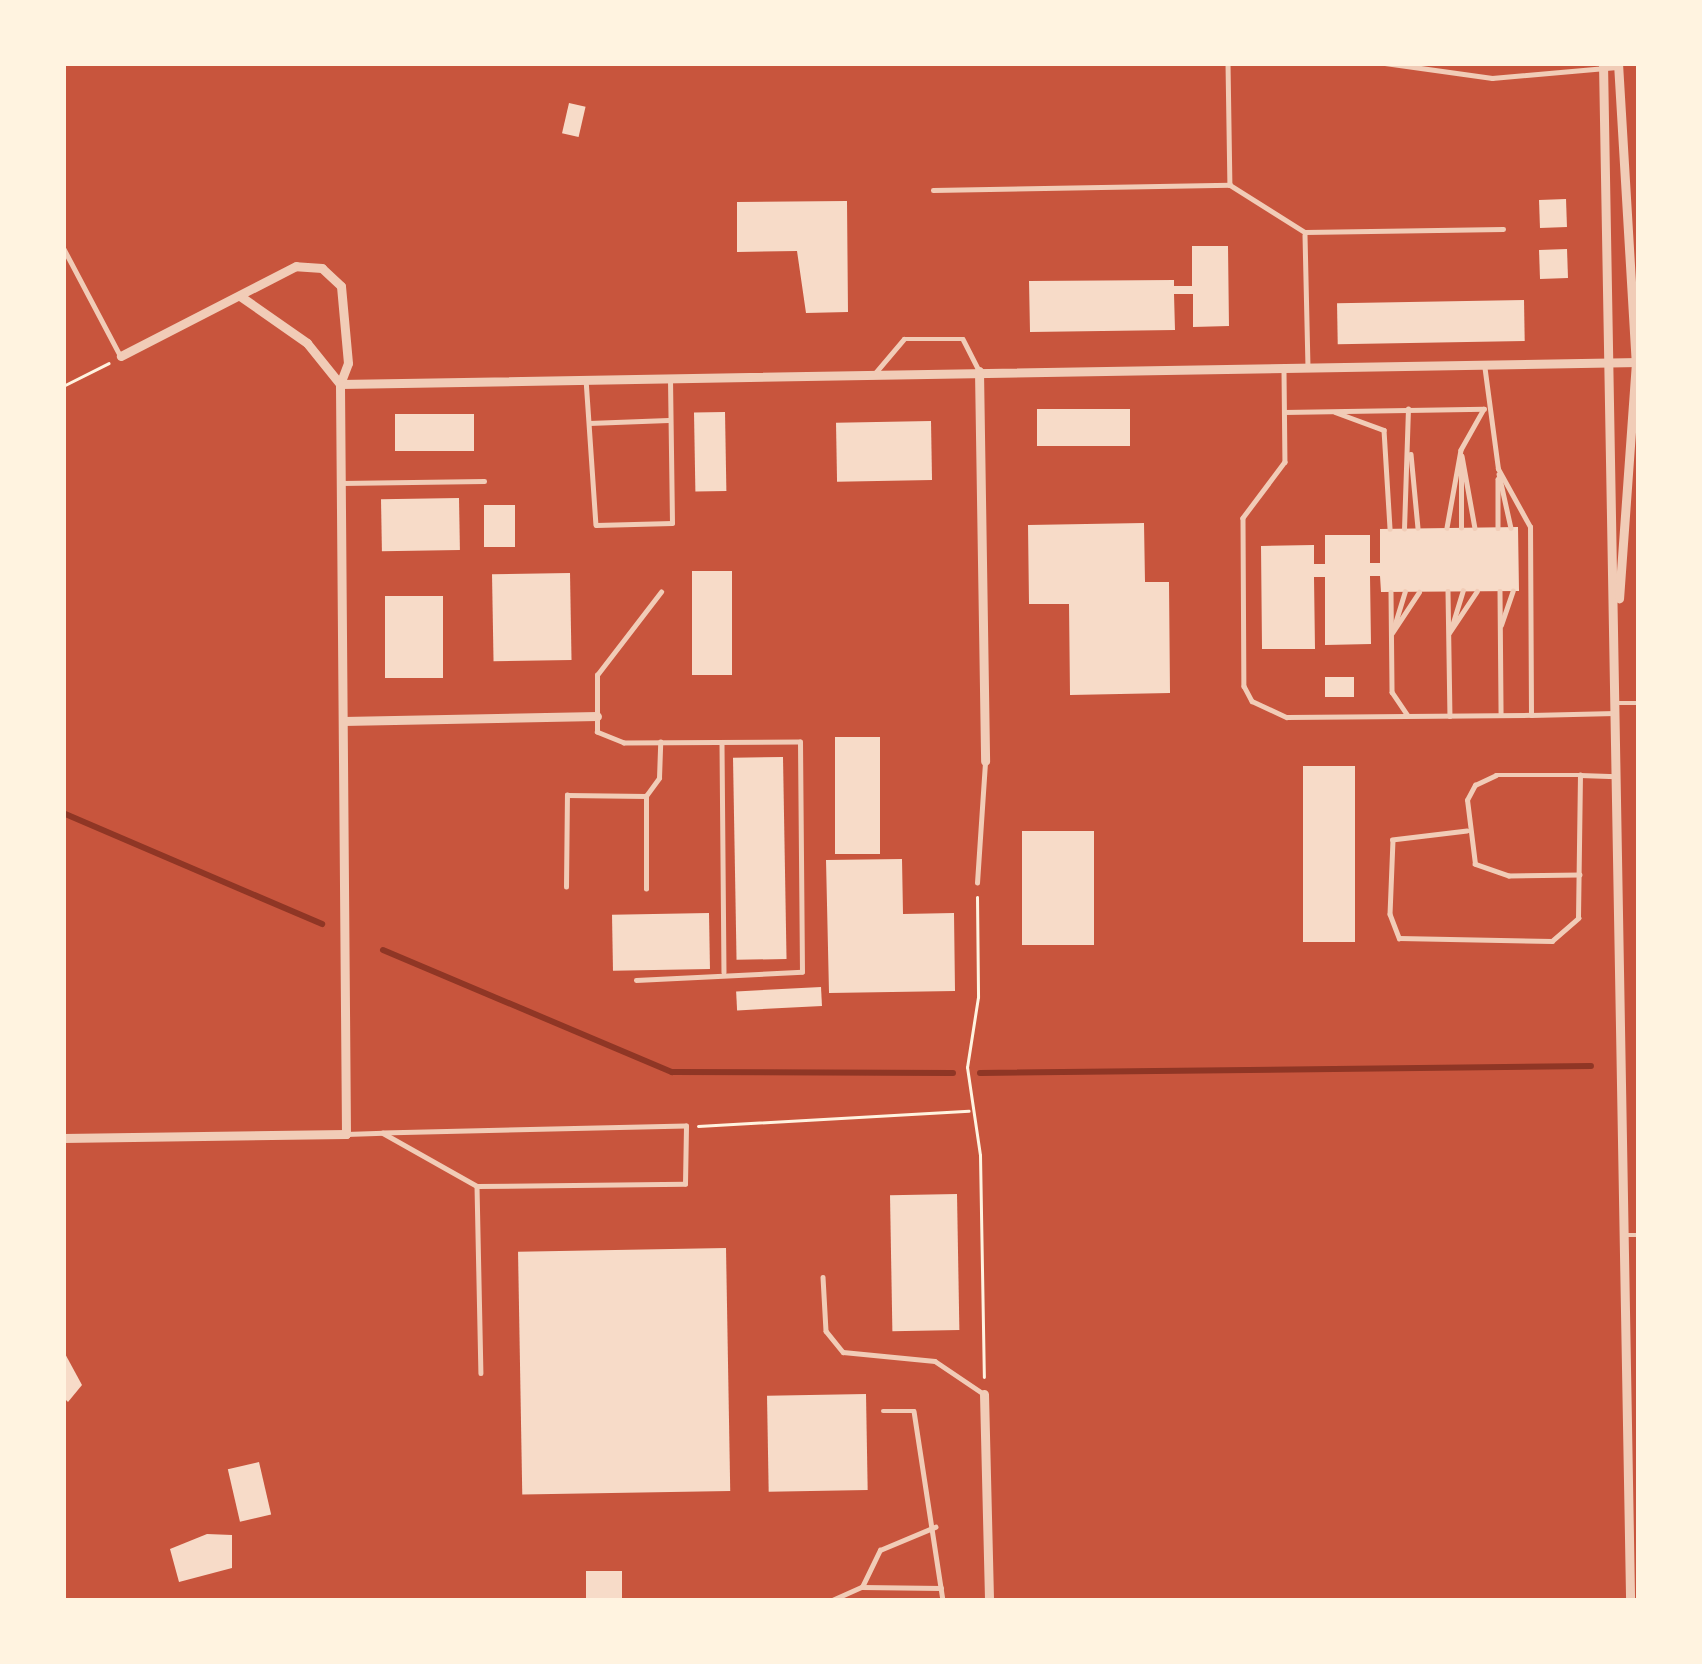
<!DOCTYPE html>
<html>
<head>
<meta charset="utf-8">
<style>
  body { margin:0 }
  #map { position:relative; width:1702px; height:1664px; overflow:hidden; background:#c8553d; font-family:Quicksand,sans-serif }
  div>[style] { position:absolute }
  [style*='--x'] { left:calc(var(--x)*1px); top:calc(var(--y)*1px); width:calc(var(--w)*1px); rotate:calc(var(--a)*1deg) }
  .stream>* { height:6px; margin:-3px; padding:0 3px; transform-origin:3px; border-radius:3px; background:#8f3625 }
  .building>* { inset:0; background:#f7dbc8; transform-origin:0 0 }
  .path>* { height:3px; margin:-1.5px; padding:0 1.5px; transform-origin:1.5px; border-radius:1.5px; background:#fff3e0 }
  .service>* { height:4.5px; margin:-2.25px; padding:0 2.25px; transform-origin:2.25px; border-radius:2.25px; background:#f1ccb7 }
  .minor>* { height:9px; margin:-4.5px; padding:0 4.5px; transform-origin:4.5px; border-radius:4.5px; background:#f1ccb7 }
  span { translate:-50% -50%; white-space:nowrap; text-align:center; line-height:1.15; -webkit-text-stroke:9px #fff3e0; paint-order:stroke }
  .frame { position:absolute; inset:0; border:66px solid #fff3e0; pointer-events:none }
</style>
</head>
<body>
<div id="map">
  <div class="stream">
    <i style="--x:63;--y:813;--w:282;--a:23.2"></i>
    <i style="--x:383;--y:950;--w:314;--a:22.9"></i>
    <i style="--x:672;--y:1072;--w:281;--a:0.2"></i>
    <i style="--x:980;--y:1073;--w:611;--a:-0.66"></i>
  </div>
  <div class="building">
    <i style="left:569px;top:103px;width:17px;height:31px;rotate:13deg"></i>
    <i style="left:1566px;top:199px;width:28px;height:27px;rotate:88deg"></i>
    <i style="clip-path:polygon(847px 201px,848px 312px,806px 313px,797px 251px,737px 252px,737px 202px)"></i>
    <i style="clip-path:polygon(1192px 246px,1228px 246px,1229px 326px,1193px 327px,1193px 294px,1174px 294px,1175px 330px,1030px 332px,1029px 281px,1174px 280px,1174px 286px,1192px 286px)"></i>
    <i style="left:1567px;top:249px;width:29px;height:28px;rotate:88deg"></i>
    <i style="left:1524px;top:300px;width:41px;height:187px;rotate:89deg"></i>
    <i style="left:1130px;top:409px;width:37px;height:93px;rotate:90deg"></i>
    <i style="left:725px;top:412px;width:79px;height:31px;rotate:89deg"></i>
    <i style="left:395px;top:414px;width:79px;height:37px"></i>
    <i style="left:931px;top:421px;width:59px;height:95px;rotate:89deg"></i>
    <i style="left:459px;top:498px;width:52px;height:78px;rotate:89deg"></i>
    <i style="left:484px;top:505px;width:31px;height:42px"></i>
    <i style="clip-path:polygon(1144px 523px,1145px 582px,1169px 582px,1170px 693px,1070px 695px,1069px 604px,1029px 604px,1028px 525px)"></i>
    <i style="clip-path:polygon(1518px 527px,1519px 591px,1381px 592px,1380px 576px,1370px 576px,1371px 644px,1325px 645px,1325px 577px,1314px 577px,1315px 649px,1262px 649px,1261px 546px,1314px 545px,1314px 564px,1325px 564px,1325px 535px,1370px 535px,1370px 563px,1380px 563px,1380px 529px)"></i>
    <i style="left:692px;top:571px;width:40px;height:104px"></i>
    <i style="left:570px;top:573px;width:87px;height:78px;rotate:89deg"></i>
    <i style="left:385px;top:596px;width:58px;height:82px"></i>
    <i style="left:1354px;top:677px;width:20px;height:29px;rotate:90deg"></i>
    <i style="left:835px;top:737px;width:45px;height:117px"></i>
    <i style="left:783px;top:757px;width:202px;height:50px;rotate:89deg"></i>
    <i style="left:1303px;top:766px;width:52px;height:176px"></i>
    <i style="left:1022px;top:831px;width:72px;height:114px"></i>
    <i style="clip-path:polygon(902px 859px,903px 914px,954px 913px,955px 991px,829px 993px,826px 860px)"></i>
    <i style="left:709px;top:913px;width:56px;height:97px;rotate:89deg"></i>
    <i style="left:821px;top:987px;width:19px;height:85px;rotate:87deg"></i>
    <i style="left:957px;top:1194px;width:136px;height:67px;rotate:89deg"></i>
    <i style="left:726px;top:1248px;width:243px;height:208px;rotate:89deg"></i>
    <i style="clip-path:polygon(63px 1350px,82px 1385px,68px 1402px,63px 1397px)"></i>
    <i style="left:866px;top:1394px;width:96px;height:99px;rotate:89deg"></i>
    <i style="left:259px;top:1462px;width:54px;height:32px;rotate:77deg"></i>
    <i style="clip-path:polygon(207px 1534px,232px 1535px,232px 1568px,179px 1582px,170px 1549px)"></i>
    <i style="left:586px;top:1571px;width:36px;height:30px"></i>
  </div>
  <div class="path">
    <i style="--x:63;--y:386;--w:51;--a:-26.6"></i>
    <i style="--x:977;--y:897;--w:100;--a:89.4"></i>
    <i style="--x:978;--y:997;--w:71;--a:98.9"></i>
    <i style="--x:967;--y:1067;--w:89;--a:81.6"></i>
    <i style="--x:980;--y:1155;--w:222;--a:89"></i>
    <i style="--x:698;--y:1126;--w:271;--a:-3.2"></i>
  </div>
  <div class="service">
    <i style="--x:1228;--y:63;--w:122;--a:89.1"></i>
    <i style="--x:1230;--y:185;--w:89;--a:32.1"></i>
    <i style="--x:1305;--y:232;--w:198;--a:-0.9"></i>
    <i style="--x:1385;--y:63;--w:108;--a:8"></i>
    <i style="--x:1492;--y:78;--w:125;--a:-5"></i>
    <i style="--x:933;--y:190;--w:297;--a:-1"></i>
    <i style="--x:1305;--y:235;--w:132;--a:88.7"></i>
    <i style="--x:63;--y:247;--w:120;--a:62.2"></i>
    <i style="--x:1284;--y:371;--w:91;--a:89.4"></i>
    <i style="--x:1285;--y:462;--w:70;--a:126.9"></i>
    <i style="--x:1243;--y:518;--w:168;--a:89.7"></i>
    <i style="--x:1244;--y:686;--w:17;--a:62"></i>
    <i style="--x:1252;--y:701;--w:38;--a:25"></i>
    <i style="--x:1287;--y:717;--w:244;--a:-0.5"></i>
    <i style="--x:1531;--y:715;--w:188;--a:-90.3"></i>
    <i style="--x:1530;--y:527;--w:66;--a:-118.9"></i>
    <i style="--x:1498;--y:469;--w:106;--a:-97.6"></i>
    <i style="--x:876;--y:372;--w:43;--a:-49.7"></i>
    <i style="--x:904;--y:339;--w:59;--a:0"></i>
    <i style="--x:963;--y:339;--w:36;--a:63"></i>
    <i style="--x:586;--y:379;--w:146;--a:86.1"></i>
    <i style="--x:596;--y:525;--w:76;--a:-1.5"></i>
    <i style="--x:672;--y:523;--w:143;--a:-90.8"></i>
    <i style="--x:1284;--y:412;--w:200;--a:-0.9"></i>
    <i style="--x:1484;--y:409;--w:47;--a:119.3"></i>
    <i style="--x:1461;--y:450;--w:79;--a:100.2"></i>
    <i style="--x:1335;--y:412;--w:52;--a:20.2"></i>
    <i style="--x:1384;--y:430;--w:99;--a:86.5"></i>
    <i style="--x:589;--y:423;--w:79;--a:-2.2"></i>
    <i style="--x:1411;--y:454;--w:74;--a:84.6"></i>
    <i style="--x:1462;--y:456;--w:73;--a:79.8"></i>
    <i style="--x:1499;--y:474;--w:55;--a:77.5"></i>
    <i style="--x:1498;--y:479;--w:49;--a:90"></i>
    <i style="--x:341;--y:483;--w:143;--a:-0.8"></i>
    <i style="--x:1461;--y:528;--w:72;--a:-90"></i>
    <i style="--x:1404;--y:529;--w:120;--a:-88.1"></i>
    <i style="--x:1448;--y:591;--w:125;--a:89.1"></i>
    <i style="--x:1500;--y:591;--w:124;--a:89.5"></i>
    <i style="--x:1391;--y:592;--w:100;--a:89.4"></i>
    <i style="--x:1392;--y:692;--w:27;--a:56"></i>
    <i style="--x:1501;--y:625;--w:36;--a:-71"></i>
    <i style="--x:1452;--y:626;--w:37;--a:-73"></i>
    <i style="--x:1394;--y:627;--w:37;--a:-73"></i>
    <i style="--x:1392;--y:633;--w:49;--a:-56.6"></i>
    <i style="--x:1449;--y:633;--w:50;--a:-56.3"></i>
    <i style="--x:1617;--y:703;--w:22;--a:0"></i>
    <i style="--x:1531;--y:715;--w:84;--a:-1.4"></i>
    <i style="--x:722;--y:744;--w:228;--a:89.5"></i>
    <i style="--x:1467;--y:831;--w:75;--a:173.1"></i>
    <i style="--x:1393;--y:840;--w:74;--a:92.3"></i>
    <i style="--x:1390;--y:914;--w:26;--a:69"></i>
    <i style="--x:1399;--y:938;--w:153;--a:1.1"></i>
    <i style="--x:1552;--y:941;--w:35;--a:-41"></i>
    <i style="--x:1578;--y:918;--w:143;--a:-89.2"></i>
    <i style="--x:1580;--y:775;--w:36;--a:2"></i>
    <i style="--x:1580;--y:875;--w:71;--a:179.2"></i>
    <i style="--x:1509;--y:876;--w:36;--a:-161"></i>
    <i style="--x:1475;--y:864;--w:64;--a:-97.1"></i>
    <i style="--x:1467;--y:800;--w:17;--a:-62"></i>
    <i style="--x:1475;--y:785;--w:23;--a:-25"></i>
    <i style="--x:1496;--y:775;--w:84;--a:0"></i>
    <i style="--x:977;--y:883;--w:122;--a:-86.2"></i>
    <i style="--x:566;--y:887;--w:92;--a:-89.4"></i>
    <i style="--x:567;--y:795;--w:79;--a:0.7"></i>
    <i style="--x:646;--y:889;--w:93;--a:-90"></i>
    <i style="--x:646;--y:796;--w:22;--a:-54"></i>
    <i style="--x:659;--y:778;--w:36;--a:-88"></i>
    <i style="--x:636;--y:980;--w:166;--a:-2.8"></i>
    <i style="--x:802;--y:972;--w:230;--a:-90.5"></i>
    <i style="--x:800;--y:742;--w:176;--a:179.7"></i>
    <i style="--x:624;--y:743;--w:29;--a:-158"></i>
    <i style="--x:597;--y:732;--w:57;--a:-90"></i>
    <i style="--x:597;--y:675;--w:105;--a:-52.4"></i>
    <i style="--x:346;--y:1134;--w:37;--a:-2"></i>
    <i style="--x:383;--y:1133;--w:108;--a:29.4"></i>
    <i style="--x:477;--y:1186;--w:208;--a:-0.6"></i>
    <i style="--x:685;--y:1184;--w:58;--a:-89"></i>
    <i style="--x:686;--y:1126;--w:303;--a:178.7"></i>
    <i style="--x:477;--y:1186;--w:187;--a:88.8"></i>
    <i style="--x:1624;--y:1235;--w:15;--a:0"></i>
    <i style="--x:823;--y:1277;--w:54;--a:86.8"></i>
    <i style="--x:826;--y:1331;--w:27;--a:51"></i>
    <i style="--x:843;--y:1352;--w:92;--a:5.6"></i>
    <i style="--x:935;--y:1361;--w:59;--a:34"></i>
    <i style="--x:883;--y:1411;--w:31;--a:0"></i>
    <i style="--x:914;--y:1411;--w:192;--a:81.3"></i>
    <i style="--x:862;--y:1587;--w:79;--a:0.7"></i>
    <i style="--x:830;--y:1601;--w:35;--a:-24"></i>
    <i style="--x:862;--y:1587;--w:41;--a:-64.1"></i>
    <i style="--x:880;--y:1550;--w:60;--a:-22.7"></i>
  </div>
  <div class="minor">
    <i style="--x:1603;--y:63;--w:1538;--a:88.99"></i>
    <i style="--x:1618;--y:63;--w:300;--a:86.6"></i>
    <i style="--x:1636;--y:362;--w:237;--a:94.1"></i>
    <i style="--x:240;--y:296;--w:82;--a:35"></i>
    <i style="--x:307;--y:343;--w:53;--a:51.2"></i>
    <i style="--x:979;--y:371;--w:390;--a:89.1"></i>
    <i style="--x:340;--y:384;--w:1299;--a:-0.97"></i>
    <i style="--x:343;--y:721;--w:254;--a:-1.1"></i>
    <i style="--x:63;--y:1138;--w:283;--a:-0.8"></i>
    <i style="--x:346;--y:1134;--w:750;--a:-90.46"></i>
    <i style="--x:340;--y:384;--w:22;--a:-69"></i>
    <i style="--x:348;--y:363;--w:77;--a:-95.2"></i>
    <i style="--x:341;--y:286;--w:26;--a:-137"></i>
    <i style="--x:322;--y:268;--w:26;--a:-176"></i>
    <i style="--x:296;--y:266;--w:197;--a:152.8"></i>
    <i style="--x:984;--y:1394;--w:207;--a:88.6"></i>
  </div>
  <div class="frame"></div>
</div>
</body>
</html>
